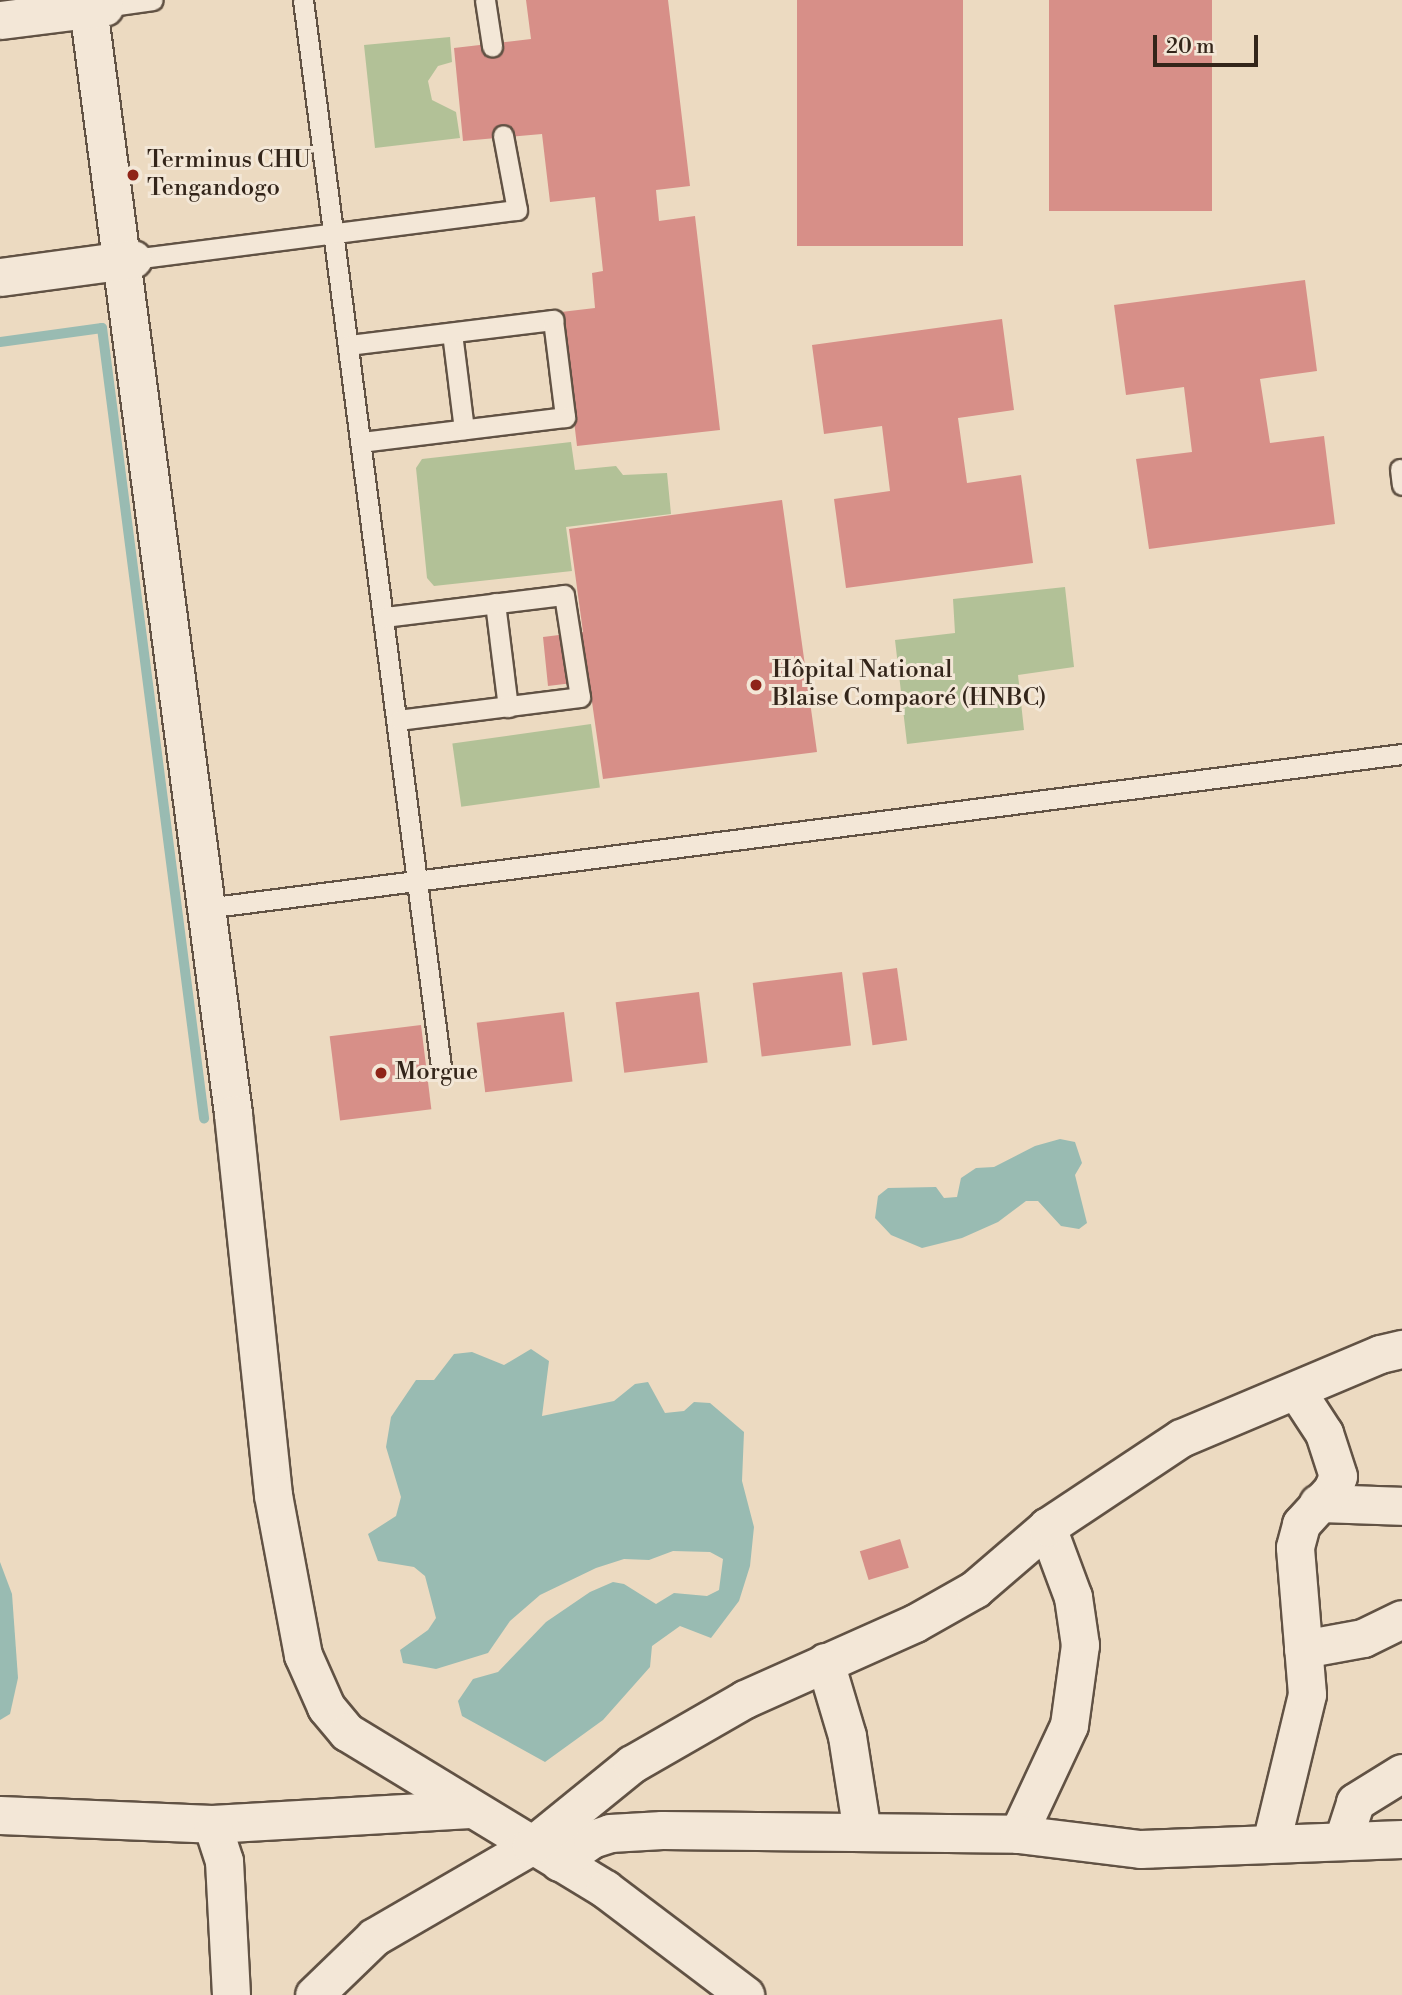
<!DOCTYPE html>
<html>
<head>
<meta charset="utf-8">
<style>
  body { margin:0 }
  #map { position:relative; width:1402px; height:1995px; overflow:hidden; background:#ecdac1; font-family:"Libre Bodoni",serif }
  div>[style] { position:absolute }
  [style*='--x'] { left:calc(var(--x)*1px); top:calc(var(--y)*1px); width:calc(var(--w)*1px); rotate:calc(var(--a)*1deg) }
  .green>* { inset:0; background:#b2c197; transform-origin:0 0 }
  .water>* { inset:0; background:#99bbb2 }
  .stream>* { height:10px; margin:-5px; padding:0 5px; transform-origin:5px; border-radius:5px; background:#99bbb2 }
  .building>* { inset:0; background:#d78f88; transform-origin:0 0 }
  .roads { filter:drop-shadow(2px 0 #615244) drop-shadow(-2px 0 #615244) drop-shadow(0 2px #615244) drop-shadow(0 -2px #615244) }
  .lane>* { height:19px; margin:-9.5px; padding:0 9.5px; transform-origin:9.5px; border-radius:9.5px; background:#f3e7d7 }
  .street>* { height:37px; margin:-18.5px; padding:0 18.5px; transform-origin:18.5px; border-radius:18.5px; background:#f3e7d7 }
  .dots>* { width:19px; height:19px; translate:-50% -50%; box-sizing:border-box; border:4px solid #f3e7d7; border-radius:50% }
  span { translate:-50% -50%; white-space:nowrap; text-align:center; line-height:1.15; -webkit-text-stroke:6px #f3e7d7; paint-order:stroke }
  .poi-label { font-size:24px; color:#33251a }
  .left { translate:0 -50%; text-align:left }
  .scale { position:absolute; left:1153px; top:35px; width:105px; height:32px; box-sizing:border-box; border:4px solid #33251a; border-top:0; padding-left:9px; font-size:21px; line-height:24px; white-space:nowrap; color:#33251a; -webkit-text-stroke:5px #f3e7d7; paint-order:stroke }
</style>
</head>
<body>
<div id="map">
  <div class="green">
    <i style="clip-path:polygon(450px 37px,452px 62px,438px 66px,428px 81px,432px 100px,456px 112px,460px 138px,375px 148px,364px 45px)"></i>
    <i style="clip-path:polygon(571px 442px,575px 470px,616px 466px,623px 475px,667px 473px,671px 514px,566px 527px,572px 571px,434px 586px,427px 578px,416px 468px,422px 459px)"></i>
    <i style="clip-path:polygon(1065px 587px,1074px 667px,1018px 675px,1024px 730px,907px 744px,895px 640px,955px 633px,953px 599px)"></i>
    <i style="left:591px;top:724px;width:64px;height:140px;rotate:82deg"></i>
  </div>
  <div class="water">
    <i style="clip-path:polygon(1060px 1139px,1075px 1142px,1082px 1163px,1075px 1175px,1087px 1223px,1079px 1229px,1061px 1226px,1038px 1201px,1026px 1201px,998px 1222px,962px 1238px,922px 1248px,891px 1235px,875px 1218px,878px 1196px,888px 1188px,936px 1187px,944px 1198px,957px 1197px,961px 1178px,976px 1168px,994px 1167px,1035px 1146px)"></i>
    <i style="clip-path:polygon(531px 1349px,549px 1361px,542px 1416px,614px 1401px,635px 1384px,648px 1382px,665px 1413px,684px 1411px,694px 1402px,710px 1403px,744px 1432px,742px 1481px,754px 1527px,750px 1566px,739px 1601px,711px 1638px,680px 1626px,652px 1646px,650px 1667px,603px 1720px,545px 1762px,462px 1716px,458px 1701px,473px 1679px,498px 1672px,546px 1622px,590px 1592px,613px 1582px,624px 1584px,656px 1604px,674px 1593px,707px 1596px,719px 1590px,723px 1559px,710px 1552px,673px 1551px,649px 1560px,624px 1559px,596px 1568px,540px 1595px,510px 1621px,488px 1653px,436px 1669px,403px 1663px,400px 1650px,428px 1630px,436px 1618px,425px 1576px,414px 1567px,378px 1561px,368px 1534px,396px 1516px,401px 1497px,386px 1447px,391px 1417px,416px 1380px,434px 1380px,454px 1354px,472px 1352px,504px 1365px)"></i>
    <i style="clip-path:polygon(0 1562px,12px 1594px,18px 1678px,10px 1714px,0 1720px)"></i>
  </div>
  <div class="stream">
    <i style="--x:0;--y:342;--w:103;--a:-7.8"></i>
    <i style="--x:102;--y:328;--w:797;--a:82.64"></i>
  </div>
  <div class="building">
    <i style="clip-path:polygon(526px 0,668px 0,690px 186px,656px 190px,659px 221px,695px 216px,720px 430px,577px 446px,561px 312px,595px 308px,592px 273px,603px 271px,595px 197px,550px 202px,542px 134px,463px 141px,454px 48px,531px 39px)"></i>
    <i style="left:797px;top:0;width:166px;height:246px"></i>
    <i style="left:1049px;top:0;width:163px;height:211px"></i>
    <i style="clip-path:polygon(1305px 280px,1317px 371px,1260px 379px,1270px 443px,1324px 436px,1335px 524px,1149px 549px,1136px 459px,1192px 452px,1184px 387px,1126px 395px,1114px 305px)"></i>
    <i style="clip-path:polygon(1002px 319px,1014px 410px,958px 418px,967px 483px,1021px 475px,1033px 563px,846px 588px,834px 499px,890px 491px,882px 426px,824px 434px,812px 345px)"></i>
    <i style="clip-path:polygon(782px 500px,817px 752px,603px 779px,589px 681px,548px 686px,543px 637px,583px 632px,569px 529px)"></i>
    <i style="left:897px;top:968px;width:73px;height:35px;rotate:82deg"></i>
    <i style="left:842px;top:972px;width:74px;height:90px;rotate:83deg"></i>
    <i style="left:699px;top:992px;width:71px;height:84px;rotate:83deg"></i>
    <i style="left:564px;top:1012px;width:70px;height:88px;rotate:83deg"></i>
    <i style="left:421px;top:1025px;width:85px;height:92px;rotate:83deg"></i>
    <i style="left:900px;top:1539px;width:30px;height:42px;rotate:73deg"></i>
  </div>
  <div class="roads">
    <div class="lane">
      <i style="--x:303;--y:0;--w:1076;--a:82.63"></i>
      <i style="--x:485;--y:0;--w:47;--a:81.3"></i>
      <i style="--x:104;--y:7;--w:49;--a:-8.1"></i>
      <i style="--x:133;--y:259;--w:387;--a:-7.3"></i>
      <i style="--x:517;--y:210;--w:76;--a:-100.6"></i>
      <i style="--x:452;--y:333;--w:97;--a:82.9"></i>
      <i style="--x:349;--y:345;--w:206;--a:-7"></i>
      <i style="--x:553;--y:320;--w:98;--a:82.9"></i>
      <i style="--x:565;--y:417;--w:205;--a:173"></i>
      <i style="--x:1400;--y:469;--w:16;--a:83"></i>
      <i style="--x:495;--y:603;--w:105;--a:82.9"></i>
      <i style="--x:385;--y:617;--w:180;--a:-7"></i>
      <i style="--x:564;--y:595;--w:103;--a:81.1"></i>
      <i style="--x:580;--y:697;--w:182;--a:172.8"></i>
      <i style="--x:206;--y:908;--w:1206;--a:-7.34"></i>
    </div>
    <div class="street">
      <i style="--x:87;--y:0;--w:1124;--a:82.53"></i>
      <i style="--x:233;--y:1114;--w:383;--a:84"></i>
      <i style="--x:273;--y:1495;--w:163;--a:79.4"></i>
      <i style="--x:303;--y:1655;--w:57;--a:66.1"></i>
      <i style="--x:326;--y:1707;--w:33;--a:50"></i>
      <i style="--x:347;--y:1732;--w:302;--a:31.3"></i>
      <i style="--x:605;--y:1889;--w:176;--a:37.1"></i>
      <i style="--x:0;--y:20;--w:105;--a:-7.1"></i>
      <i style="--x:0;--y:277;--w:134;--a:-7.7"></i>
      <i style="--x:1318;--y:1503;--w:84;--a:2"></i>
      <i style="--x:1303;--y:1649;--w:61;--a:-10.4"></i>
      <i style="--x:1363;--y:1638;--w:43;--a:-26"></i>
      <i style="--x:825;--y:1662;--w:77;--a:73.4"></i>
      <i style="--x:847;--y:1736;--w:97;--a:81.1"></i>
      <i style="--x:0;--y:1815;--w:212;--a:2.4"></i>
      <i style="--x:212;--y:1824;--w:258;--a:-3.3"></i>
      <i style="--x:212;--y:1824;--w:39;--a:72"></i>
      <i style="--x:224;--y:1861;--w:134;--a:87"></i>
      <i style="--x:1018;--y:1834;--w:120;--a:-64.9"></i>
      <i style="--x:1069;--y:1725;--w:81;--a:-82.2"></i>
      <i style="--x:1080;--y:1645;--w:49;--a:-98.3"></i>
      <i style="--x:1073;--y:1597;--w:75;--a:-110.4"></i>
      <i style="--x:1343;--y:1840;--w:40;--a:-72"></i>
      <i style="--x:1355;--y:1802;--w:55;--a:-31.7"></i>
      <i style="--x:1271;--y:1843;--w:153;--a:-76.4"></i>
      <i style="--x:1307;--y:1694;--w:147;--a:-94.7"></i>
      <i style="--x:1295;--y:1547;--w:24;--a:-75"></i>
      <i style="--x:1301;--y:1524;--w:46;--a:-47.6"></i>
      <i style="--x:1332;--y:1490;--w:15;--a:-67"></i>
      <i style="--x:1338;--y:1476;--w:45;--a:-108"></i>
      <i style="--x:1324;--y:1433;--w:51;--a:-123.1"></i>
      <i style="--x:559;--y:1862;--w:40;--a:-34.9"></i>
      <i style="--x:592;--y:1839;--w:19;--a:-18"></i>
      <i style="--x:610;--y:1833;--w:52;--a:-3.3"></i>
      <i style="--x:662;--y:1830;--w:356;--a:0.6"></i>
      <i style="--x:1018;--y:1834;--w:123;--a:7"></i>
      <i style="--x:1140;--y:1849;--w:262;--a:-2.2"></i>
      <i style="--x:314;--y:1995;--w:83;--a:-44"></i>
      <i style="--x:374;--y:1937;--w:181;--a:-30.1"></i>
      <i style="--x:531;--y:1846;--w:130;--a:-39.1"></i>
      <i style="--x:632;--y:1764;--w:130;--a:-29.9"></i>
      <i style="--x:745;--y:1699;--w:186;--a:-24.1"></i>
      <i style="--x:915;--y:1623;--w:69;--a:-29.5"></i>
      <i style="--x:975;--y:1589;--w:95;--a:-40.7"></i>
      <i style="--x:1047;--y:1527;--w:161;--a:-33.6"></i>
      <i style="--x:1181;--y:1438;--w:216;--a:-22.9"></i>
      <i style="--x:1380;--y:1354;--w:23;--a:-13"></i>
    </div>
  </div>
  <div class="dots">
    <i style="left:133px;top:175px;background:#8f2418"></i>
    <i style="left:756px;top:685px;background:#8f2418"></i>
    <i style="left:381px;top:1073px;background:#8f2418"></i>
  </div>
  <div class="poi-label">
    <span class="left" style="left:147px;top:175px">Terminus CHU<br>Tengandogo</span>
    <span class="left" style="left:772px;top:685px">Hôpital National<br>Blaise Compaoré (HNBC)</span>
    <span class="left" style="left:395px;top:1073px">Morgue</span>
  </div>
  <div class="scale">20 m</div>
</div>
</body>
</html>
